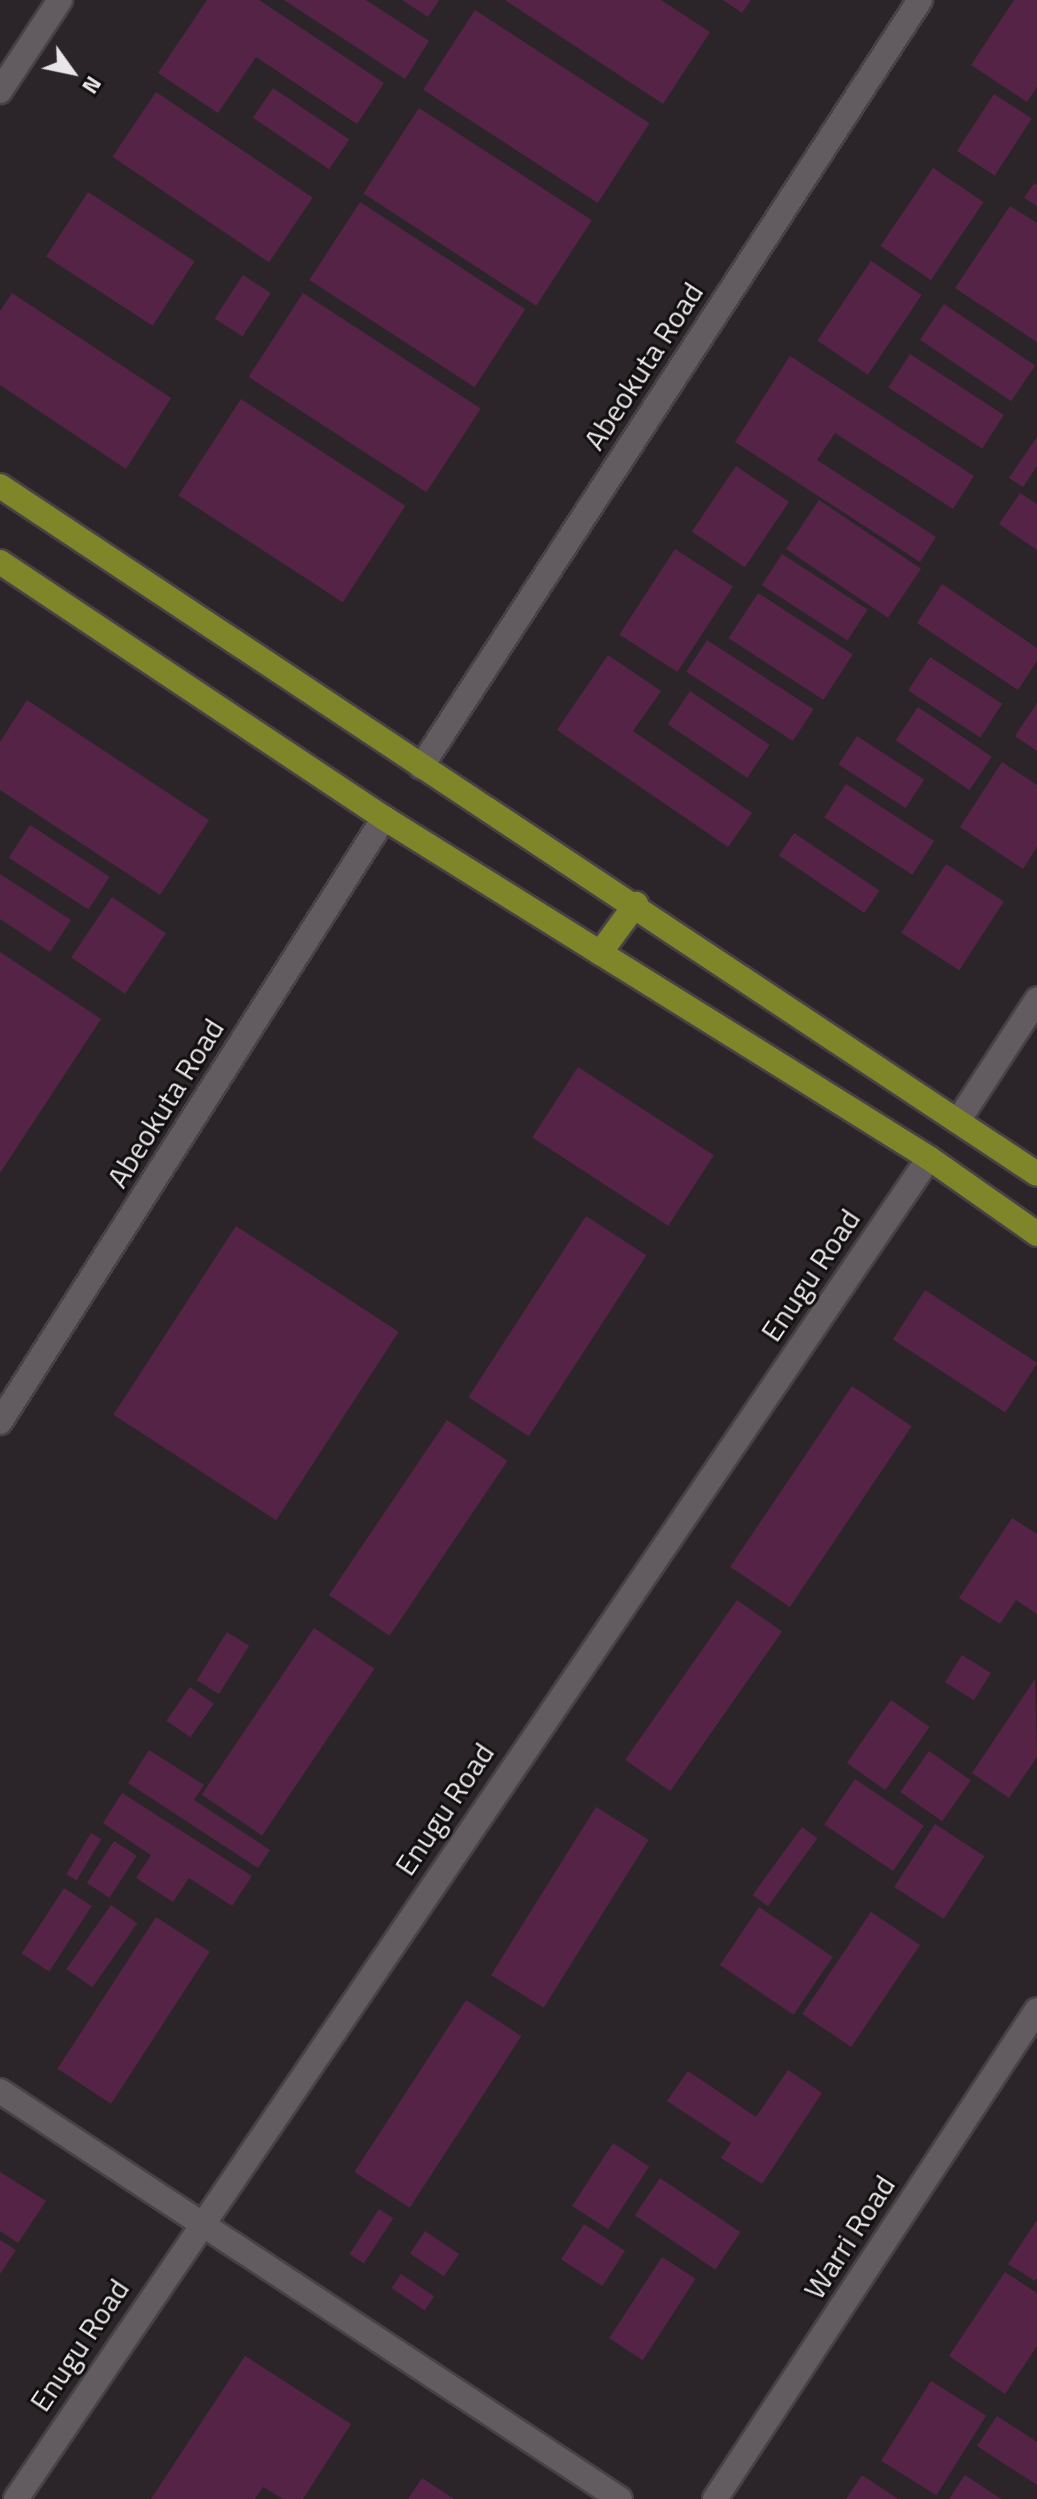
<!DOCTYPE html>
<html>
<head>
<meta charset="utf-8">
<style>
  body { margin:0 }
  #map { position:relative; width:1037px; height:2499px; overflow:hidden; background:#2b2529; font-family:"Titillium Web",sans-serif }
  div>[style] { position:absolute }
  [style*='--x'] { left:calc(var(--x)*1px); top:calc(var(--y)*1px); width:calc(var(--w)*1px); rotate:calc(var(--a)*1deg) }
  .building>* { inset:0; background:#552346; transform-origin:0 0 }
  .roads { filter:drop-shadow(2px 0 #464245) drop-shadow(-2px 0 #464245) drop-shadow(0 2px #464245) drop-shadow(0 -2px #464245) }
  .minor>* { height:24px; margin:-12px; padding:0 12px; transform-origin:12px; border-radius:12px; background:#625c60 }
  .major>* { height:24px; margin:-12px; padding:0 12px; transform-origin:12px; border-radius:12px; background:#7f8529 }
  span { translate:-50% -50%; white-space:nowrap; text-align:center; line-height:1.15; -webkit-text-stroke:6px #120f11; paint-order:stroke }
  .street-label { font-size:30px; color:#e9e6e8 }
  .north { position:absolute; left:32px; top:32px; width:80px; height:80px; -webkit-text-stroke:6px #120f11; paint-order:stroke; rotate:123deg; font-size:22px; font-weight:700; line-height:32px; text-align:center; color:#e9e6e8 }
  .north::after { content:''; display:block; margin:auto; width:28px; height:36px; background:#e9e6e8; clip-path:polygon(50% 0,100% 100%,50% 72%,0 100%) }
</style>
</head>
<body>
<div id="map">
  <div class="building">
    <i style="clip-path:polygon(207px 0,259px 0,384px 83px,357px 124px,256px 57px,218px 113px,158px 73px)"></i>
    <i style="clip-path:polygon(284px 0,366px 0,429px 41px,405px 79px)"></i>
    <i style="clip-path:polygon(402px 0,439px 0,428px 17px)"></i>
    <i style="clip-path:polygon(505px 0,661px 0,710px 32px,663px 104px)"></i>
    <i style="clip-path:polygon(723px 0,751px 0,742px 13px)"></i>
    <i style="clip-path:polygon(1014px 0,1037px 0,1037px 87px,1027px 102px,971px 65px)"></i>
    <i style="left:475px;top:10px;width:208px;height:95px;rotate:33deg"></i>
    <i style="left:273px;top:88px;width:92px;height:36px;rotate:34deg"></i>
    <i style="left:156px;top:92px;width:189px;height:78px;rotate:34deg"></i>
    <i style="left:994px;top:94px;width:45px;height:68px;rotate:33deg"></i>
    <i style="left:419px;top:108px;width:206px;height:102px;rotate:33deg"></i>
    <i style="left:933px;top:168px;width:61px;height:94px;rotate:34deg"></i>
    <i style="clip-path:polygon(1034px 183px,1037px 185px,1037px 206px,1024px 198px)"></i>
    <i style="left:88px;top:192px;width:127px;height:77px;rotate:33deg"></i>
    <i style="left:360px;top:202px;width:197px;height:93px;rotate:33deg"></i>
    <i style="clip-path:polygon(1010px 206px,1037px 223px,1037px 342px,955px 288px)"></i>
    <i style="left:871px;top:261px;width:61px;height:96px;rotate:34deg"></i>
    <i style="left:243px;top:275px;width:33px;height:52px;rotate:33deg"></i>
    <i style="clip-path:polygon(12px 293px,171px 398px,126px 469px,0 385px,0 311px)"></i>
    <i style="left:303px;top:293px;width:212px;height:100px;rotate:33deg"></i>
    <i style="left:944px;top:304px;width:110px;height:43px;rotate:34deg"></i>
    <i style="left:910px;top:354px;width:112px;height:40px;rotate:33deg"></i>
    <i style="clip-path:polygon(790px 356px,974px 476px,953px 509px,835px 433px,817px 460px,936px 537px,920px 562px,735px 442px)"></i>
    <i style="left:241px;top:399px;width:196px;height:115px;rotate:33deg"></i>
    <i style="clip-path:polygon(1037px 437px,1037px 466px,1023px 487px,1009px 478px)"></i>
    <i style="left:736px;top:466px;width:64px;height:79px;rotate:34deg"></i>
    <i style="clip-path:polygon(1020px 493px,1037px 504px,1037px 550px,999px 524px)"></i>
    <i style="left:819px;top:500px;width:123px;height:59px;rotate:34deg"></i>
    <i style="left:675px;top:549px;width:69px;height:102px;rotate:33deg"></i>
    <i style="left:782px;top:554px;width:102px;height:37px;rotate:33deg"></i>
    <i style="clip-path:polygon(942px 584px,1037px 648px,1037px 661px,1018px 690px,917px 623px)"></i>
    <i style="left:758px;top:593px;width:113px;height:54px;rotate:33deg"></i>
    <i style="left:707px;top:640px;width:127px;height:38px;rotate:33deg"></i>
    <i style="clip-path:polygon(608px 655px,661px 691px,633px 731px,752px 813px,728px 847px,557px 730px)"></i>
    <i style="left:930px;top:657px;width:86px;height:40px;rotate:33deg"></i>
    <i style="left:690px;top:691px;width:96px;height:40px;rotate:34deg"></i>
    <i style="clip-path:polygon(27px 700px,209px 820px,160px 895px,0 790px,0 742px)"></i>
    <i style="clip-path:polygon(1037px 703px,1037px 751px,1015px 736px)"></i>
    <i style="left:918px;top:707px;width:89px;height:40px;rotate:34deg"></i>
    <i style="left:857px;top:736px;width:80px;height:34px;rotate:33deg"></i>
    <i style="clip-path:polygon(1002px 762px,1037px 785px,1037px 847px,1023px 869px,960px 827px)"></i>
    <i style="left:846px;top:784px;width:105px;height:40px;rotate:33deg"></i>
    <i style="left:30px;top:825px;width:95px;height:39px;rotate:33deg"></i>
    <i style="left:794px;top:833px;width:103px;height:27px;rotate:34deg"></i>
    <i style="left:946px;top:864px;width:69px;height:82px;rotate:33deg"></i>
    <i style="clip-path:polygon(0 874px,71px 920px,50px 952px,0 919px)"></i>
    <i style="left:112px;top:897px;width:65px;height:73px;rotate:34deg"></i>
    <i style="clip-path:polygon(0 952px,101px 1019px,0 1173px)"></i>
    <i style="left:578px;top:1067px;width:162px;height:84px;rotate:33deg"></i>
    <i style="left:586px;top:1216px;width:72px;height:216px;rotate:33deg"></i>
    <i style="left:236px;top:1226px;width:194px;height:225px;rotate:33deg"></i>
    <i style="left:925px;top:1290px;width:134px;height:59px;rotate:33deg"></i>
    <i style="left:852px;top:1386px;width:72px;height:218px;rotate:34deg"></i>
    <i style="left:447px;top:1420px;width:73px;height:211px;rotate:34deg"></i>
    <i style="clip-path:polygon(1012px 1518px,1037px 1534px,1037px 1614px,1016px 1600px,1000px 1624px,959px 1598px)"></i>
    <i style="left:737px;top:1600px;width:55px;height:195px;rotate:35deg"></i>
    <i style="left:314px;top:1628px;width:73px;height:201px;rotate:34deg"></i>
    <i style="left:227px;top:1632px;width:26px;height:57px;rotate:32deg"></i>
    <i style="left:962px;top:1655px;width:34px;height:32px;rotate:32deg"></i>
    <i style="clip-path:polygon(1035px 1679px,1037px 1757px,1009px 1798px,972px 1773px)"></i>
    <i style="left:190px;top:1687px;width:29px;height:41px;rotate:35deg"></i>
    <i style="left:891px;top:1700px;width:47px;height:77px;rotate:35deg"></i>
    <i style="clip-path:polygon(149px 1750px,204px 1785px,194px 1800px,270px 1850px,258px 1868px,128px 1783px)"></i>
    <i style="left:929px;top:1751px;width:51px;height:50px;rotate:35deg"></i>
    <i style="left:855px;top:1779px;width:83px;height:55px;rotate:34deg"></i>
    <i style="clip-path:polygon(122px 1793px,252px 1876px,232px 1906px,189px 1878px,173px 1902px,136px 1878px,151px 1855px,103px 1823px)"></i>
    <i style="left:596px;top:1807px;width:62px;height:198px;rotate:32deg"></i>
    <i style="left:935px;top:1824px;width:59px;height:75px;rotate:33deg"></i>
    <i style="left:802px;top:1827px;width:19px;height:84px;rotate:36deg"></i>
    <i style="left:91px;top:1833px;width:12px;height:48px;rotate:31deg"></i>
    <i style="left:114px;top:1841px;width:27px;height:50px;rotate:33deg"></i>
    <i style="left:64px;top:1888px;width:33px;height:78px;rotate:33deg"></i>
    <i style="left:111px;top:1905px;width:32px;height:78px;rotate:35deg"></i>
    <i style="left:759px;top:1907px;width:89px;height:70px;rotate:34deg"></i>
    <i style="left:871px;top:1912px;width:59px;height:123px;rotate:34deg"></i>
    <i style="left:156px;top:1917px;width:64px;height:181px;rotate:33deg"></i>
    <i style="left:466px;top:2000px;width:66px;height:205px;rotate:33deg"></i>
    <i style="clip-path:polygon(788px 2070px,822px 2093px,762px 2184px,721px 2158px,731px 2143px,667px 2101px,688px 2071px,756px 2117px)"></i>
    <i style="left:613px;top:2143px;width:43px;height:75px;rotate:33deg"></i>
    <i style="clip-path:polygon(0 2172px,46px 2201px,18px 2243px,0 2231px)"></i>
    <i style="left:660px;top:2178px;width:97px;height:45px;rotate:34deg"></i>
    <i style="left:379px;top:2209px;width:17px;height:54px;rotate:33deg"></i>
    <i style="clip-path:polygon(1037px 2220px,1037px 2278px,1035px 2281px,1008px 2264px)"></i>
    <i style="left:584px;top:2224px;width:49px;height:42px;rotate:33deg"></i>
    <i style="left:425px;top:2231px;width:41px;height:27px;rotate:34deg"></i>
    <i style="clip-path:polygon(0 2240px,16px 2250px,0 2274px)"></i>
    <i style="left:662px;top:2257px;width:40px;height:97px;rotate:33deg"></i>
    <i style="clip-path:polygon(1005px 2272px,1037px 2293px,1037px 2346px,1005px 2394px,949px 2356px)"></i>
    <i style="left:401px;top:2274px;width:40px;height:17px;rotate:34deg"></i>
    <i style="clip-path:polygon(245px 2356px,351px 2424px,303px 2499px,283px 2499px,263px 2487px,255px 2499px,151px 2499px)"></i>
    <i style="left:931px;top:2381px;width:65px;height:94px;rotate:32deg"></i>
    <i style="clip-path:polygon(997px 2416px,1037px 2442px,1037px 2485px,977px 2446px)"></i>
    <i style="clip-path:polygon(862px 2475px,898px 2499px,846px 2499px)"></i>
    <i style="clip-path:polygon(965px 2475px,1001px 2499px,949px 2499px)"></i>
    <i style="clip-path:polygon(422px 2478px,454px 2499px,408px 2499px)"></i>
  </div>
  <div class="roads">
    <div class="minor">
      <i style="--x:0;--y:91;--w:109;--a:-56.6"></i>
      <i style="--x:421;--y:767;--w:915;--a:-56.95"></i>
      <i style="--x:958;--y:1121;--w:145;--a:-56.9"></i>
      <i style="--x:0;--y:1422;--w:716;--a:-57.55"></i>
      <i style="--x:0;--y:2091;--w:742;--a:33.35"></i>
      <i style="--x:16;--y:2499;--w:1622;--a:-55.75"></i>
      <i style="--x:715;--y:2499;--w:585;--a:-56.64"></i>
    </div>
    <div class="major">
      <i style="--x:0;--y:486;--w:1244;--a:33.56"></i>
      <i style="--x:0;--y:562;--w:462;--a:33.7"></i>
      <i style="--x:384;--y:818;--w:642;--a:31.96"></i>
      <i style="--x:929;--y:1158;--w:132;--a:35.1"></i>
      <i style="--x:600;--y:953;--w:61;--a:-53.7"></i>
    </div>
  </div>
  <div class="street-label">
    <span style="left:643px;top:366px;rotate:-57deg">Abeokuta Road</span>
    <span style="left:165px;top:1103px;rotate:-58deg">Abeokuta Road</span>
    <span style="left:810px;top:1275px;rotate:-56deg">Enugu Road</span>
    <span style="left:444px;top:1809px;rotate:-56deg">Enugu Road</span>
    <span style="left:849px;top:2237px;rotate:-57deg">Warri Road</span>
    <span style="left:79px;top:2345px;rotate:-56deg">Enugu Road</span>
  </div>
  <div class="north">N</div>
</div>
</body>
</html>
